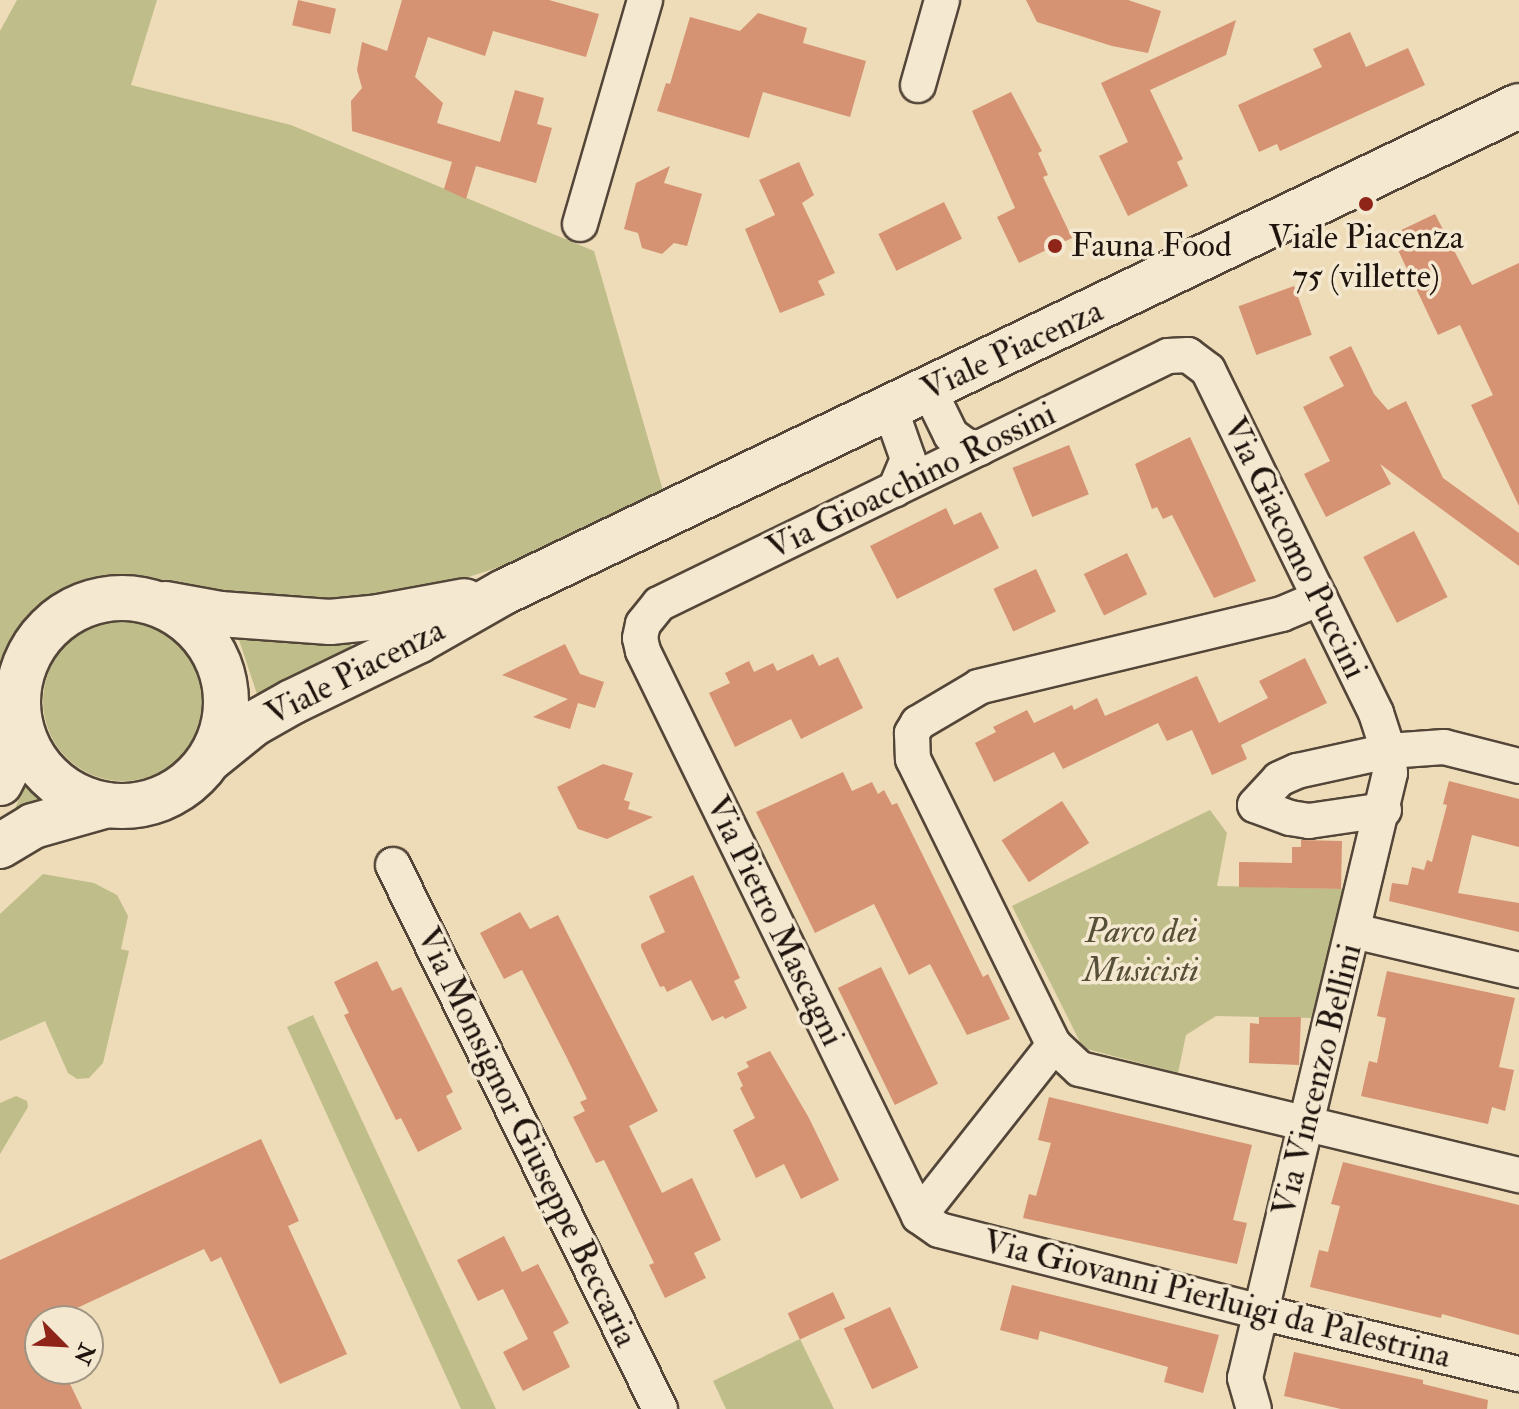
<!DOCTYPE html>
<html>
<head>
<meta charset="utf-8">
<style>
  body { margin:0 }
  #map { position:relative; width:1519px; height:1409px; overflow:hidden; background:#eedbb7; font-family:"IM FELL Double Pica",serif }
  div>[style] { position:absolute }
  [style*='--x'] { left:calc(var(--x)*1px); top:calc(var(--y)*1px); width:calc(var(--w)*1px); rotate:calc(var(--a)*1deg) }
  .green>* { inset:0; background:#bfbe8a }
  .round { border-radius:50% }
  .building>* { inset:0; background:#d59373; transform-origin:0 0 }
  .roads { filter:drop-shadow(2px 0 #534638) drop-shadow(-2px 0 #534638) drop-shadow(0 2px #534638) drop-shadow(0 -2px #534638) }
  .minor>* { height:34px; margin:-17px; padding:0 17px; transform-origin:17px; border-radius:17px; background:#f4e8d0 }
  .tertiary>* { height:44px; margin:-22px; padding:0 22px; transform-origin:22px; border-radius:22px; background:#f4e8d0 }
  .tertiary>.ring { margin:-22px; padding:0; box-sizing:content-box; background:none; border:44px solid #f4e8d0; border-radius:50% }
  .dots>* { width:22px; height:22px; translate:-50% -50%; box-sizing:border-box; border:4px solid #f4e8d0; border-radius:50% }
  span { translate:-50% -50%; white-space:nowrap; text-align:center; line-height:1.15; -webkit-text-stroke:7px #f4e8d0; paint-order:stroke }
  .poi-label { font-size:34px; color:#1f140e }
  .left { translate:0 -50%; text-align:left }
  .street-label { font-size:34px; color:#1f140e }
  .park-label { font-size:34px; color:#575039; font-style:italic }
  .north { position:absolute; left:24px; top:1305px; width:80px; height:80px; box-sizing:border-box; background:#f4e8d0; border:2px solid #9f9382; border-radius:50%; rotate:114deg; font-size:22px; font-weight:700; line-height:32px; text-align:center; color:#1f140e }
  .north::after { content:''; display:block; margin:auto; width:28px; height:36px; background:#8f2418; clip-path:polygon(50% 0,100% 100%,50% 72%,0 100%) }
</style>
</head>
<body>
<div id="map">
  <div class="green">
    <i style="clip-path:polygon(17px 0,157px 0,131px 85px,291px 125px,594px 251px,664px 494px,506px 565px,434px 588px,363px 601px,221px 597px,138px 575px,110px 574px,80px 582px,51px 597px,30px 617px,15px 641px,6px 667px,0 710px,0 31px)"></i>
    <i class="round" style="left:43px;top:621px;width:160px;height:160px"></i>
    <i style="clip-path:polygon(238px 637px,350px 642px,352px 647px,349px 651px,257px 694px)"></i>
    <i style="clip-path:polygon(32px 781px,54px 798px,13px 813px,25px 786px)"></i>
    <i style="clip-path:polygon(1210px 810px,1227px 833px,1217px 886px,1346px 889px,1315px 1018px,1216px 1016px,1186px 1035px,1178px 1073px,1083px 1048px,1012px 906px)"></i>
    <i style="clip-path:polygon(43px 874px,94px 883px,117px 895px,128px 916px,121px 949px,129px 951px,103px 1063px,89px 1078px,77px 1079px,68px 1073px,45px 1021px,0 1041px,0 914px)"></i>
    <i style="clip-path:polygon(313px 1015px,419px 1243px,496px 1409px,461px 1409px,287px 1027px)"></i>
    <i style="clip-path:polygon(16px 1096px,27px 1101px,28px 1107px,0 1154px,0 1103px)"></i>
    <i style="clip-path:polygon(800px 1339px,834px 1409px,726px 1409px,713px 1381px)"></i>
  </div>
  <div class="building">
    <i style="left:298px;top:0;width:39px;height:26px;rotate:13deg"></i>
    <i style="clip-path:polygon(402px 0,549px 0,599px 14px,586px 57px,493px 31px,485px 56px,428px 37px,415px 77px,443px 103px,437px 123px,500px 142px,515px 90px,544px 98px,537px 124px,552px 128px,536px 183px,476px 166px,466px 199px,444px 189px,452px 162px,352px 131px,351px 101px,362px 88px,357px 70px,362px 42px,387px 51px)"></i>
    <i style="clip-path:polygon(1026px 0,1128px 0,1161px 11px,1148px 53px,1112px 46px,1037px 22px)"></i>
    <i style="clip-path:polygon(758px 13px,807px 28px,803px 43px,866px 61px,850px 117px,763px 92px,749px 138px,657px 111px,666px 83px,670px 84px,690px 17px,740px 31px)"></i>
    <i style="clip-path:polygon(1236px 20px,1226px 55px,1150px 90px,1183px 159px,1177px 162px,1188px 186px,1128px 216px,1099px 156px,1128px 142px,1101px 83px)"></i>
    <i style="clip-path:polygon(1350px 32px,1366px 67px,1408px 48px,1425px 85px,1280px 151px,1277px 144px,1259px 152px,1238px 105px,1322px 67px,1313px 49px)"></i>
    <i style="clip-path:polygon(1011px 92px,1042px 151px,1038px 153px,1048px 175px,1043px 177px,1072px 238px,1019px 263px,997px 217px,1015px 208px,972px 111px)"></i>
    <i style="clip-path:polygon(799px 162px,814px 195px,802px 203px,835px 273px,818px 281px,825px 295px,780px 313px,745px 229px,775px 215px,759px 180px)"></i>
    <i style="clip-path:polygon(670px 166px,664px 183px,702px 194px,687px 246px,674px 243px,662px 254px,642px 248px,638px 233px,624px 229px,636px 183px)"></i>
    <i style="left:944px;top:202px;width:41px;height:73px;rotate:64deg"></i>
    <i style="clip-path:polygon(1435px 214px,1472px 285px,1519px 263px,1519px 506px,1471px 405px,1493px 395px,1460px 325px,1438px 335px,1398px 250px,1405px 247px,1397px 232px)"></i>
    <i style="left:1294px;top:286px;width:52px;height:59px;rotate:70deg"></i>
    <i style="clip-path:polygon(1351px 346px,1374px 394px,1388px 410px,1406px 401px,1443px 478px,1519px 533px,1519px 566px,1380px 464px,1391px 484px,1326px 517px,1304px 474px,1330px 461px,1303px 407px,1344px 386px,1329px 357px)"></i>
    <i style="clip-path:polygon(1190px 437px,1256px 581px,1214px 598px,1172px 515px,1163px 519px,1157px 507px,1152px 509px,1135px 464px)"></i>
    <i style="left:1069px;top:445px;width:53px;height:61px;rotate:68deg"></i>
    <i style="clip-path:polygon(946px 508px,954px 525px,981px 512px,999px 548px,897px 599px,870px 546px)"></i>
    <i style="left:1414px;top:531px;width:74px;height:57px;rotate:63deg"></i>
    <i style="left:1127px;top:553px;width:46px;height:48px;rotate:64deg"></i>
    <i style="left:1036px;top:569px;width:47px;height:47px;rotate:65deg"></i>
    <i style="clip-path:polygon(565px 644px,580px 674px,604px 682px,595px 708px,578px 703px,570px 729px,533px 717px,568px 699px,502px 675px)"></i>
    <i style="clip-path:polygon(813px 654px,819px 666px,838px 657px,863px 708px,801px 739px,791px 719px,735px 747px,709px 693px,730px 683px,725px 673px,749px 661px,754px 672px,773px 663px,777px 671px)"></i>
    <i style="clip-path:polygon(1305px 658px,1327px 703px,1241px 745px,1247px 759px,1212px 775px,1192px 730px,1167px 741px,1158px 723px,1063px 769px,1054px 752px,994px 782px,975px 743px,996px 732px,993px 727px,1027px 710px,1034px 723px,1072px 705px,1074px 710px,1097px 698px,1105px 716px,1197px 676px,1219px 723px,1268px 698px,1259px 681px)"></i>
    <i style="clip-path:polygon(603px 764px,633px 773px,624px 800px,630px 802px,628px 809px,653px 817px,607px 839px,578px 829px,557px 787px)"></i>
    <i style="clip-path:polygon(843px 772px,852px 791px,872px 782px,878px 794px,884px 790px,892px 805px,897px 803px,983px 977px,988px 974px,1010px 1019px,967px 1035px,930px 964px,909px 975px,874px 904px,815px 933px,756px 812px)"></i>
    <i style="clip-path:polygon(1449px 781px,1519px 799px,1519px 847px,1472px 835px,1458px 893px,1519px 903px,1519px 932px,1389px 901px,1392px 883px,1408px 885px,1412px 867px,1424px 870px,1427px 860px,1432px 862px,1447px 805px,1443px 804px)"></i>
    <i style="left:1062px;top:801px;width:50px;height:72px;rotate:57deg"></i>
    <i style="clip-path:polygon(1301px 840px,1342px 841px,1341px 889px,1239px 887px,1239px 862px,1292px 863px,1292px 847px,1301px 847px)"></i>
    <i style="clip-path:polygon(693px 875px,740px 978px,734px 981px,747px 1008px,725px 1019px,723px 1016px,712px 1021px,691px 980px,667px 992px,664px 986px,660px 987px,641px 947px,641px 944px,665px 932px,649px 896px)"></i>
    <i style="clip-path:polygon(520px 912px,530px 929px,558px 915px,658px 1111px,629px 1126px,662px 1193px,692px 1178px,721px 1240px,694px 1253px,706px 1278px,665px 1298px,649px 1265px,654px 1263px,604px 1160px,596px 1163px,573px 1117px,585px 1111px,580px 1102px,587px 1099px,567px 1058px,522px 970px,504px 979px,480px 933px)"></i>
    <i style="clip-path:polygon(377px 961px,392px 991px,401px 987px,453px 1092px,446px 1096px,462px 1129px,418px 1152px,401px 1118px,396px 1120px,344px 1015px,349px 1013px,334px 982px)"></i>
    <i style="left:881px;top:967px;width:130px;height:48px;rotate:64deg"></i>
    <i style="clip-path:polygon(1387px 971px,1515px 998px,1499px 1067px,1514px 1070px,1505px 1111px,1492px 1107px,1488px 1124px,1361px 1096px,1369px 1061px,1377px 1063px,1386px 1018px,1377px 1016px)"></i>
    <i style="clip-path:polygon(1259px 1017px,1301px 1017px,1299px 1065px,1249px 1063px,1250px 1023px,1259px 1024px)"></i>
    <i style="clip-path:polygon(770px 1051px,809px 1118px,839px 1180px,801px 1199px,784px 1164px,756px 1178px,733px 1130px,755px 1118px,740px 1088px,743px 1086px,737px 1073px,749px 1067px,746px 1062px)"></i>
    <i style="clip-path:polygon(1049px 1097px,1252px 1145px,1233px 1220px,1247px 1223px,1237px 1264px,1023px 1218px,1029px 1194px,1036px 1196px,1051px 1143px,1038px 1140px)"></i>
    <i style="clip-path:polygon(261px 1139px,299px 1221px,288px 1226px,347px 1354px,280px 1384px,221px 1257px,211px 1262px,204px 1249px,49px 1321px,40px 1321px,40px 1369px,63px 1369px,82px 1409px,0 1409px,0 1260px)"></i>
    <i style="clip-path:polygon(1343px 1162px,1519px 1205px,1519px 1335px,1442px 1314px,1441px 1318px,1310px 1287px,1319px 1250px,1328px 1252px,1340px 1206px,1331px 1204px)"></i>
    <i style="clip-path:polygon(504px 1236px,522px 1272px,538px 1264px,569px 1323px,553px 1332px,570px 1367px,523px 1391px,503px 1352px,528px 1339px,503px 1289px,478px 1301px,457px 1260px)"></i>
    <i style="clip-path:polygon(1012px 1285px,1219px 1335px,1203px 1393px,1164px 1382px,1168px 1367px,1040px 1331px,1038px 1340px,1000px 1330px)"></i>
    <i style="left:833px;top:1292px;width:29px;height:50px;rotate:65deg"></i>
    <i style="left:890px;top:1307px;width:67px;height:51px;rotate:65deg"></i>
    <i style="clip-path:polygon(1294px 1352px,1423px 1380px,1423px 1384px,1488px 1400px,1487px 1409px,1341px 1409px,1284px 1396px)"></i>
  </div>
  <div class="roads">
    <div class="minor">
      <i style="--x:918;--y:85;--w:88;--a:-74.2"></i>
      <i style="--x:580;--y:224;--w:233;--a:-73.8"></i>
      <i style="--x:929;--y:390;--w:50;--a:63.9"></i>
      <i style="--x:951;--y:435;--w:19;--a:36"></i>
      <i style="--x:966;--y:446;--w:14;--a:8"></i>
      <i style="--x:890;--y:408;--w:54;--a:70.6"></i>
      <i style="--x:908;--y:459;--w:33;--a:113"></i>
      <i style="--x:1320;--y:598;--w:41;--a:157.2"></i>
      <i style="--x:1282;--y:614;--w:312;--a:166.5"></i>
      <i style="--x:979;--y:687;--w:71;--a:149.5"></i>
      <i style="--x:918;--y:723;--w:12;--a:121"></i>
      <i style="--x:912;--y:733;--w:26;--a:88"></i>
      <i style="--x:913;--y:759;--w:319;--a:63.8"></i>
      <i style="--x:1054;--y:1045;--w:35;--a:43"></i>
      <i style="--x:1080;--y:1069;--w:452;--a:13.6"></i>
      <i style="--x:1384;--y:810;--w:76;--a:171.7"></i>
      <i style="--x:1309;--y:821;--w:19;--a:-171"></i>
      <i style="--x:1290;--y:818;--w:37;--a:-160"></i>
      <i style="--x:1255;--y:805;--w:35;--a:-47"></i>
      <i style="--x:1279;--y:779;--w:20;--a:-24"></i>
      <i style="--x:1297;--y:771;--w:93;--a:-12.4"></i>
      <i style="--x:1388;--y:751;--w:56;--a:-4.1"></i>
      <i style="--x:1444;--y:747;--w:77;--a:14.2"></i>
      <i style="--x:393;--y:865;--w:606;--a:63.86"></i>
      <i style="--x:1354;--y:931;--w:170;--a:13.3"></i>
      <i style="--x:919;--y:1216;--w:629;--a:-116.04"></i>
      <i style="--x:643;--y:651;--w:13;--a:-103"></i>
      <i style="--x:640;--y:638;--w:14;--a:-78"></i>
      <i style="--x:643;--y:624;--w:26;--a:-51"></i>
      <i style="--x:659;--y:604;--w:566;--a:-25.98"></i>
      <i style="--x:1168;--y:356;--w:20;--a:-3"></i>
      <i style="--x:1188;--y:355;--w:25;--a:37"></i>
      <i style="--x:1208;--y:370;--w:382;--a:63.9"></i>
      <i style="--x:1376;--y:713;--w:40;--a:72"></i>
      <i style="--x:1388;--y:751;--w:22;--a:85"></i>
      <i style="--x:1390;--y:773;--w:622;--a:103.48"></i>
      <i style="--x:1245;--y:1378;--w:32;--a:74"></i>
      <i style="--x:919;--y:1216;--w:24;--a:35"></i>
      <i style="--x:939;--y:1230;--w:331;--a:14.3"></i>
      <i style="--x:1260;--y:1312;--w:266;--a:13.5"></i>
      <i style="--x:919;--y:1216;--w:218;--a:-51.7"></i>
    </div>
    <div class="tertiary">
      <i class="ring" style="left:18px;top:598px;width:164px;height:164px"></i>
      <i style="--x:165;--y:604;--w:56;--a:10.3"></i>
      <i style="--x:220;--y:614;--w:110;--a:4.2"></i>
      <i style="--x:330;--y:622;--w:49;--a:-5.8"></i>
      <i style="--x:379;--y:617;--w:87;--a:-10.5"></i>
      <i style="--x:210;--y:759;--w:55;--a:-39.1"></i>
      <i style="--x:253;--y:724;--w:45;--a:-29.4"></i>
      <i style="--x:292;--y:702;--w:140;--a:-25.8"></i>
      <i style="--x:418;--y:641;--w:99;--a:-29.7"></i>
      <i style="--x:504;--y:592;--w:1125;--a:-25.59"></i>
      <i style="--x:0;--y:783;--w:22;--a:-63"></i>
      <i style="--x:10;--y:763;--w:51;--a:-82.2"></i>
      <i style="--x:0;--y:846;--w:39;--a:-31"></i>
      <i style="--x:33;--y:826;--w:77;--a:-15.8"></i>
    </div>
  </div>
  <div class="dots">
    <i style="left:1366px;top:204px;background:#8f2418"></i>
    <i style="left:1055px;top:246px;background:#8f2418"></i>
  </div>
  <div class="poi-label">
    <span style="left:1366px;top:257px">Viale Piacenza<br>75 (villette)</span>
    <span class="left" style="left:1071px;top:246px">Fauna Food</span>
  </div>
  <div class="street-label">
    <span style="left:1012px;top:350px;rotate:-25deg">Viale Piacenza</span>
    <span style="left:911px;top:481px;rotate:-26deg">Via Gioacchino Rossini</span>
    <span style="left:1295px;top:548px;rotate:64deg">Via Giacomo Puccini</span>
    <span style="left:355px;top:672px;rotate:-27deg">Viale Piacenza</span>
    <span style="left:775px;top:921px;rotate:64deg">Via Pietro Mascagni</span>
    <span style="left:1317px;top:1080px;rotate:-76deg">Via Vincenzo Bellini</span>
    <span style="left:527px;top:1137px;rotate:64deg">Via Monsignor Giuseppe Beccaria</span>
    <span style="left:1217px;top:1299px;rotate:14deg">Via Giovanni Pierluigi da Palestrina</span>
  </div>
  <div class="park-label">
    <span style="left:1141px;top:951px">Parco dei<br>Musicisti</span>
  </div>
  <div class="north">N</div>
</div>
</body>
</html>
